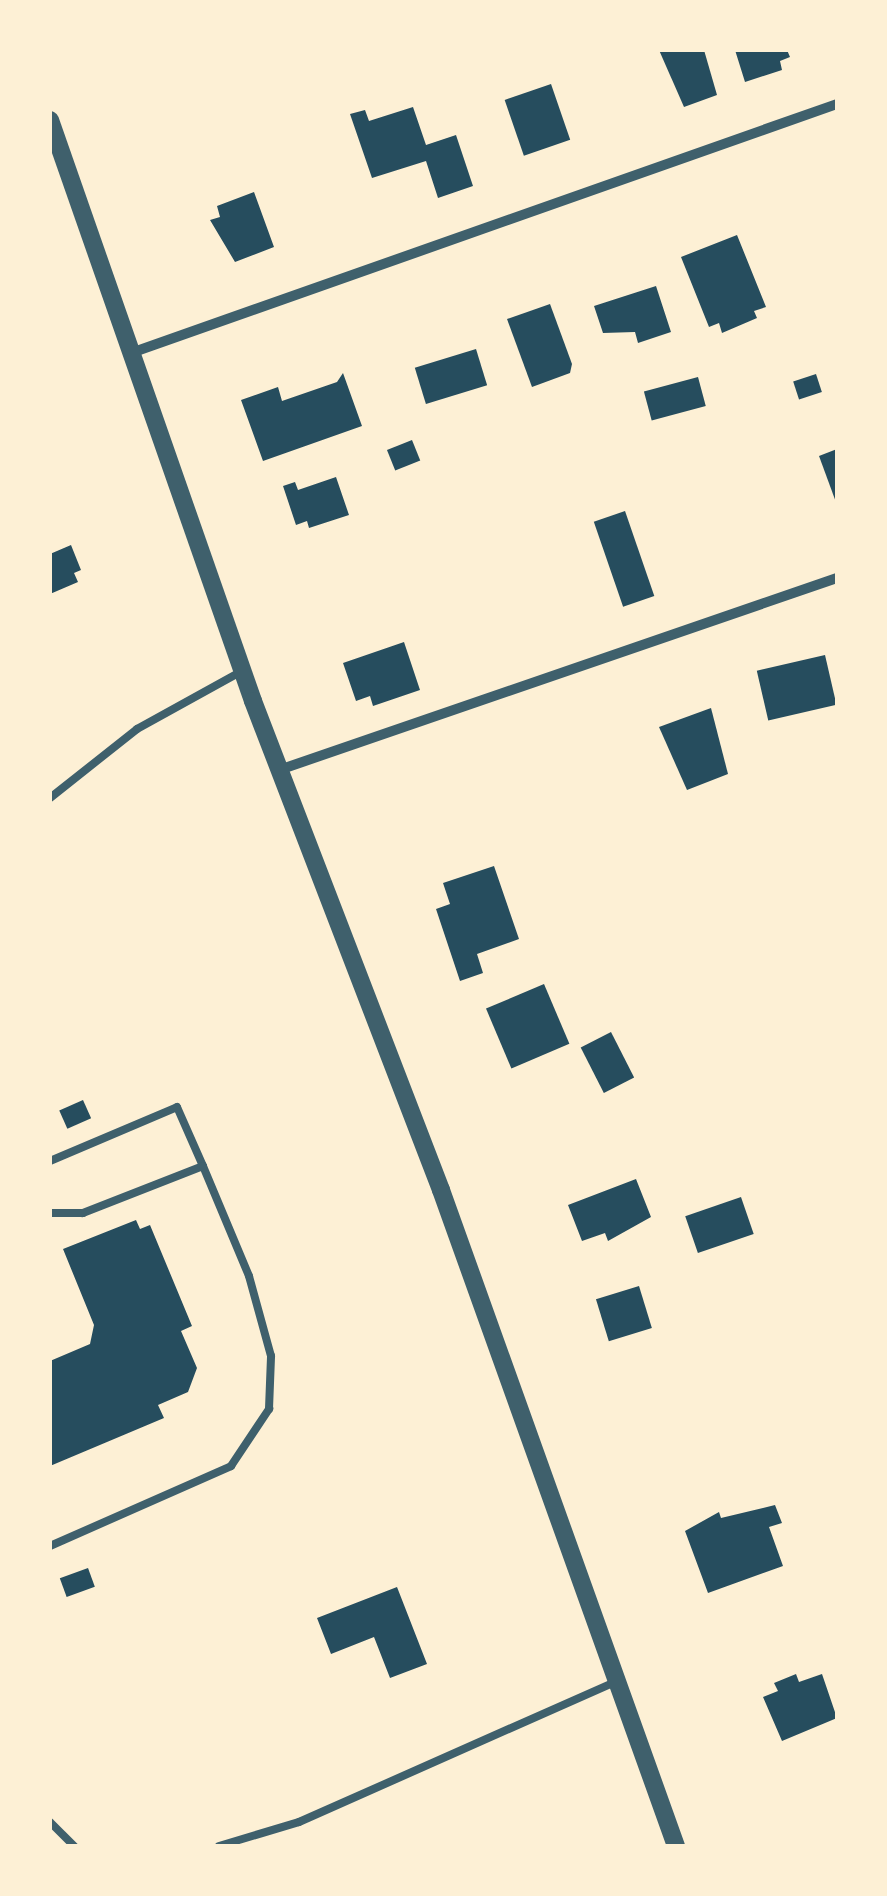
<!DOCTYPE html>
<html>
<head>
<meta charset="utf-8">
<style>
  body { margin:0 }
  #map { position:relative; width:887px; height:1896px; overflow:hidden; background:#fdf0d5; font-family:"Fira Sans Condensed",sans-serif }
  div>[style] { position:absolute }
  [style*='--x'] { left:calc(var(--x)*1px); top:calc(var(--y)*1px); width:calc(var(--w)*1px); rotate:calc(var(--a)*1deg) }
  .building>* { inset:0; background:#264d5e; transform-origin:0 0 }
  .service>* { height:8px; margin:-4px; padding:0 4px; transform-origin:4px; border-radius:4px; background:#3f606c }
  .minor>* { height:10px; margin:-5px; padding:0 5px; transform-origin:5px; border-radius:5px; background:#3f606c }
  .tertiary>* { height:18px; margin:-9px; padding:0 9px; transform-origin:9px; border-radius:9px; background:#3f606c }
  span { translate:-50% -50%; white-space:nowrap; text-align:center; line-height:1.15; -webkit-text-stroke:10px #fdf0d5; paint-order:stroke }
  .frame { position:absolute; inset:0; border:52px solid #fdf0d5; pointer-events:none }
</style>
</head>
<body>
<div id="map">
  <div class="building">
    <i style="clip-path:polygon(659px 50px,704px 50px,717px 95px,684px 107px)"></i>
    <i style="clip-path:polygon(735px 50px,787px 50px,790px 57px,780px 61px,782px 70px,745px 82px)"></i>
    <i style="left:551px;top:84px;width:59px;height:49px;rotate:71deg"></i>
    <i style="clip-path:polygon(413px 107px,426px 145px,456px 135px,473px 186px,438px 198px,426px 161px,372px 178px,350px 114px,365px 110px,369px 121px)"></i>
    <i style="clip-path:polygon(254px 192px,274px 247px,235px 262px,210px 220px,220px 217px,217px 206px)"></i>
    <i style="clip-path:polygon(737px 235px,766px 307px,754px 311px,757px 318px,722px 333px,719px 323px,709px 327px,681px 257px)"></i>
    <i style="clip-path:polygon(656px 286px,671px 332px,638px 343px,635px 332px,603px 333px,594px 306px)"></i>
    <i style="clip-path:polygon(550px 304px,572px 364px,570px 373px,532px 387px,507px 319px)"></i>
    <i style="left:476px;top:349px;width:38px;height:64px;rotate:73deg"></i>
    <i style="clip-path:polygon(343px 373px,362px 426px,263px 461px,241px 400px,278px 387px,282px 401px,337px 382px)"></i>
    <i style="left:816px;top:374px;width:19px;height:24px;rotate:72deg"></i>
    <i style="left:698px;top:377px;width:30px;height:56px;rotate:75deg"></i>
    <i style="left:412px;top:440px;width:22px;height:27px;rotate:68deg"></i>
    <i style="clip-path:polygon(837px 449px,837px 505px,819px 456px)"></i>
    <i style="clip-path:polygon(336px 477px,349px 515px,309px 528px,307px 521px,296px 525px,283px 486px,295px 482px,298px 490px)"></i>
    <i style="left:625px;top:511px;width:90px;height:33px;rotate:71deg"></i>
    <i style="clip-path:polygon(71px 545px,81px 570px,74px 573px,78px 582px,50px 594px,50px 554px)"></i>
    <i style="clip-path:polygon(404px 642px,420px 690px,373px 706px,370px 696px,356px 701px,343px 663px)"></i>
    <i style="left:825px;top:655px;width:51px;height:70px;rotate:77deg"></i>
    <i style="clip-path:polygon(711px 708px,728px 774px,687px 790px,659px 727px)"></i>
    <i style="clip-path:polygon(494px 866px,519px 939px,477px 954px,483px 973px,460px 981px,436px 909px,450px 904px,443px 883px)"></i>
    <i style="left:544px;top:984px;width:65px;height:63px;rotate:67deg"></i>
    <i style="left:611px;top:1032px;width:51px;height:34px;rotate:63deg"></i>
    <i style="left:83px;top:1100px;width:20px;height:26px;rotate:66deg"></i>
    <i style="clip-path:polygon(636px 1179px,651px 1217px,608px 1241px,605px 1233px,582px 1241px,568px 1205px)"></i>
    <i style="left:741px;top:1197px;width:39px;height:59px;rotate:71deg"></i>
    <i style="clip-path:polygon(136px 1220px,140px 1229px,150px 1225px,192px 1326px,181px 1331px,197px 1368px,188px 1392px,158px 1405px,164px 1418px,50px 1466px,50px 1361px,90px 1344px,94px 1325px,63px 1249px)"></i>
    <i style="left:639px;top:1286px;width:44px;height:45px;rotate:73deg"></i>
    <i style="clip-path:polygon(775px 1505px,782px 1523px,769px 1527px,783px 1566px,708px 1593px,685px 1531px,719px 1512px,721px 1518px)"></i>
    <i style="left:88px;top:1568px;width:20px;height:30px;rotate:70deg"></i>
    <i style="clip-path:polygon(397px 1587px,427px 1664px,390px 1678px,374px 1637px,331px 1654px,317px 1618px)"></i>
    <i style="clip-path:polygon(796px 1674px,799px 1682px,822px 1674px,837px 1718px,782px 1741px,763px 1697px,778px 1691px,774px 1683px)"></i>
  </div>
  <div class="service">
    <i style="--x:50;--y:798;--w:111;--a:-38.4"></i>
    <i style="--x:137;--y:729;--w:120;--a:-28.9"></i>
    <i style="--x:50;--y:1161;--w:138;--a:-23"></i>
    <i style="--x:177;--y:1107;--w:64;--a:66.2"></i>
    <i style="--x:203;--y:1166;--w:129;--a:158.6"></i>
    <i style="--x:83;--y:1213;--w:33;--a:180"></i>
    <i style="--x:50;--y:1546;--w:198;--a:-23.8"></i>
    <i style="--x:231;--y:1466;--w:69;--a:-56.3"></i>
    <i style="--x:269;--y:1409;--w:53;--a:-87.8"></i>
    <i style="--x:271;--y:1356;--w:83;--a:-105.4"></i>
    <i style="--x:249;--y:1276;--w:119;--a:-112.7"></i>
    <i style="--x:50;--y:1822;--w:34;--a:45"></i>
    <i style="--x:219;--y:1846;--w:84;--a:-16.7"></i>
    <i style="--x:299;--y:1822;--w:346;--a:-23.9"></i>
  </div>
  <div class="minor">
    <i style="--x:131;--y:353;--w:749;--a:-19.43"></i>
    <i style="--x:279;--y:770;--w:590;--a:-18.99"></i>
  </div>
  <div class="tertiary">
    <i style="--x:50;--y:120;--w:615;--a:70.74"></i>
    <i style="--x:253;--y:701;--w:524;--a:68.97"></i>
    <i style="--x:441;--y:1190;--w:697;--a:70.29"></i>
  </div>
  <div class="frame"></div>
</div>
</body>
</html>
